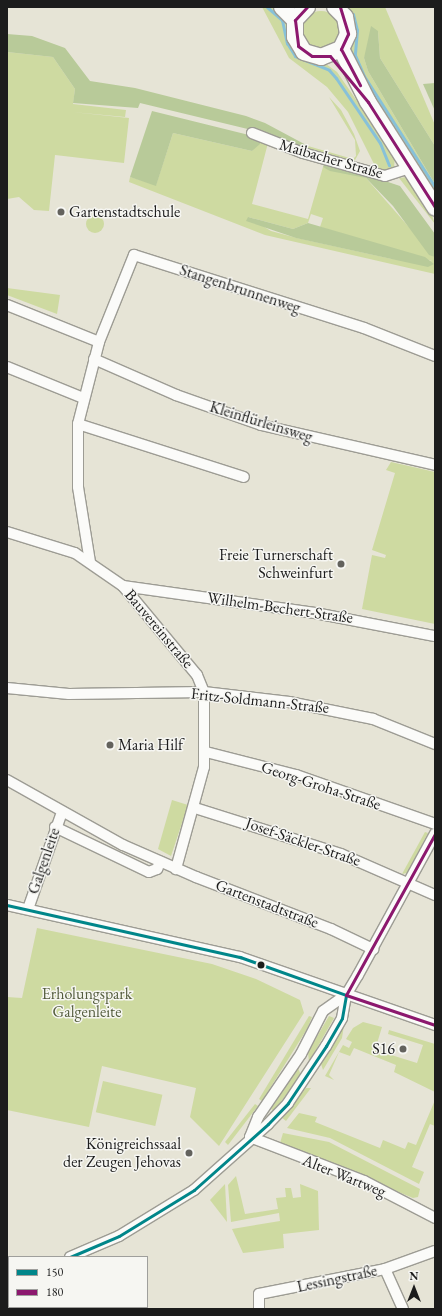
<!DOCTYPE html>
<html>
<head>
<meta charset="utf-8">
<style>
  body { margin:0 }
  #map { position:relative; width:442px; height:1316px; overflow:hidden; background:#e6e4d6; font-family:"EB Garamond",serif }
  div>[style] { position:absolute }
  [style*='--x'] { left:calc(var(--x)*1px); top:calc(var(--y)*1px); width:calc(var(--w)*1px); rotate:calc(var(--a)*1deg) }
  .green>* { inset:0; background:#cedaa1; transform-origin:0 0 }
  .round { border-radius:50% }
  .forest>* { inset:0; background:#b8ca99 }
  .stream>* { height:3px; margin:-1.5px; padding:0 1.5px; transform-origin:1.5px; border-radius:1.5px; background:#87c1d9 }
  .roads { filter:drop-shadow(1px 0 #9d9c94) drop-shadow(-1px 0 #9d9c94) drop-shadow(0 1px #9d9c94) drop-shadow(0 -1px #9d9c94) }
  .minor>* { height:10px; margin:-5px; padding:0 5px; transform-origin:5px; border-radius:5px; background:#fbfbf9 }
  .primary>* { height:16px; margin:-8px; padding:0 8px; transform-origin:8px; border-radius:8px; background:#fbfbf9 }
  .bus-1>* { height:3px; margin:-1.5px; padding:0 1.5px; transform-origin:1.5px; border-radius:1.5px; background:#00868a }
  .bus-2>* { height:3px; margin:-1.5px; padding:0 1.5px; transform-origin:1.5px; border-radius:1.5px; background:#8c186e }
  .dots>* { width:11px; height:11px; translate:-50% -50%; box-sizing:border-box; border:2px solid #f6f6f2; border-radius:50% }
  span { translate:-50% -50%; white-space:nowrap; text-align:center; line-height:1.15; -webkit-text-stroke:3px #f6f6f2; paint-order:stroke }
  .street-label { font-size:16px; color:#1c1c1c }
  .poi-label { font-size:16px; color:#1c1c1c }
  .left { translate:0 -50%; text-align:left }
  .right { translate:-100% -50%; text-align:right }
  .park-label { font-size:16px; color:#535c3c }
  .frame { position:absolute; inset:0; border:8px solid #1c1c1c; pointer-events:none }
  .legend { position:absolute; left:8px; top:1256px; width:140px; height:52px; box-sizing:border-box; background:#f6f6f2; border:1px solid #9f9f9c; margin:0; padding:5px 7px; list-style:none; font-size:12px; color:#1c1c1c }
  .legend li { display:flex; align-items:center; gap:8px; height:20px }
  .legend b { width:20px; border:1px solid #9f9f9c }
  .north { position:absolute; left:394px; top:1268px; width:40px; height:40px; -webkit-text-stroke:3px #f6f6f2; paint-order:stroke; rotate:0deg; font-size:11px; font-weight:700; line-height:16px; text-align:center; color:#1c1c1c }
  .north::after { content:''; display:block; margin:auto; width:14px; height:18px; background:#1c1c1c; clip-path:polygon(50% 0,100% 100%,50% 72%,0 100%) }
</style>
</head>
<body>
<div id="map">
  <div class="green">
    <i style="clip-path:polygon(262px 7px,277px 7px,310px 61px,326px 64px,337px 72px,395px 156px,394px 168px,389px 172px,376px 168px,348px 112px,327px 87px,289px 58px)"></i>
    <i style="clip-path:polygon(346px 7px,385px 7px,435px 125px,435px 146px,380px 58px,378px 31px,364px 58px,368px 71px,435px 184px,435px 196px,349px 55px)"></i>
    <i class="round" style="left:302px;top:11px;width:38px;height:38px"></i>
    <i style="clip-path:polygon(7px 52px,53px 57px,75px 89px,73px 104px,126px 110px,125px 117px,72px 112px,129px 118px,124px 163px,55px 155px,49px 211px,34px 210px,19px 197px,7px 199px)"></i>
    <i style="clip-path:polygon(329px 97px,341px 110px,354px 134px,360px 151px,354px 162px,307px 150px,308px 146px,353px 159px,356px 156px,355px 140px)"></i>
    <i style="clip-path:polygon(evenodd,173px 133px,252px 151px,260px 140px,268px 143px,252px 204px,308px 219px,323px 167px,366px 178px,435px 257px,435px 274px,265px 235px,129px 182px,130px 177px,156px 185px,173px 133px,311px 214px,323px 218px,320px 227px,432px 261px,392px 259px,297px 238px,271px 231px,248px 217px,293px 229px,308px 223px,311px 214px)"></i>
    <i style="clip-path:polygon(407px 177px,430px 210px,435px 224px,399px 178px)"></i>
    <i class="round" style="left:86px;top:215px;width:18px;height:18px"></i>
    <i style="clip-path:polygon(7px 288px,60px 295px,57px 314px,7px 295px)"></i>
    <i style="clip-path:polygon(391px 462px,435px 472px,435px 624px,362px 609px,372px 555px,385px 558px,386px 555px,372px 550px,395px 473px,386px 470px)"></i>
    <i style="clip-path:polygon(172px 800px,188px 805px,171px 856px,158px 849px)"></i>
    <i style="clip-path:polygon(425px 832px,428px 833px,407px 873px,402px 874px)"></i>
    <i style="clip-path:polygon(37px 928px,212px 964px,256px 979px,300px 1000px,304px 1013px,219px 1146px,190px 1117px,196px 1088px,102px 1066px,89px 1127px,7px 1110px,7px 997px,22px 998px)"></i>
    <i style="clip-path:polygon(309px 1016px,312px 1017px,307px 1029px,262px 1101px,259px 1099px)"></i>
    <i style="clip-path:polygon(329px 1016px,334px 1018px,309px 1062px,308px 1052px)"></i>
    <i style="clip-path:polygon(363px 1022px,382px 1027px,375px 1050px,417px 1063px,423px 1045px,388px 1034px,389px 1030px,435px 1044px,435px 1092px,394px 1072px,396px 1065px,354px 1048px,350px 1056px,339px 1052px,329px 1075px,334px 1080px,325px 1076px,343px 1045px,349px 1048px,352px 1042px,346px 1039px,353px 1028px)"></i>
    <i style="clip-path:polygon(344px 1025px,342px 1038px,323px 1070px,321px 1064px)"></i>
    <i style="clip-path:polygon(298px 1068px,301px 1075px,274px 1111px,271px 1109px)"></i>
    <i style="left:103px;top:1081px;width:61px;height:32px;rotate:13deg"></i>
    <i style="clip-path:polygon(306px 1088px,311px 1088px,286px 1121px,281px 1117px)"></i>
    <i style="clip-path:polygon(435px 1100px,435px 1126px,430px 1124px,412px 1167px,424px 1172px,419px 1184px,330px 1138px,287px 1128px,299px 1113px,317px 1117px,315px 1122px,380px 1148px,383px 1140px,405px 1149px,408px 1142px,416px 1145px)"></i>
    <i style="clip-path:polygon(255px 1104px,258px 1106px,228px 1145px,225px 1142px)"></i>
    <i style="clip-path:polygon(283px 1133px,329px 1142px,420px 1189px,418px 1197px,413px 1198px,280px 1143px)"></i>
    <i style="clip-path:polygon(236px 1176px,245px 1214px,278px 1209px,276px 1198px,286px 1197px,285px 1188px,291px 1188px,293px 1198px,301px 1197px,300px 1184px,318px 1191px,319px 1230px,283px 1234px,284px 1248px,243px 1253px,232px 1229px,280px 1221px,279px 1213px,231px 1222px,228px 1185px)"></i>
    <i style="clip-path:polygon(225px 1184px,227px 1222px,210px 1200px)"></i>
  </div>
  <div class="forest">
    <i style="clip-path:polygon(371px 26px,378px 31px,380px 58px,435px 146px,435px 184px,368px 71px,364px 58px)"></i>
    <i style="clip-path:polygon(7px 34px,32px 36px,65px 48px,90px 81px,135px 88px,246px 116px,265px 123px,308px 146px,307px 150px,260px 132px,140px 103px,138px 108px,73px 103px,75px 89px,53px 57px,7px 52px)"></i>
    <i style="clip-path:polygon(435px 83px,435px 111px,423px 84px)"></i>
    <i style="clip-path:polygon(152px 111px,253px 136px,260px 140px,260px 144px,252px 151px,173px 133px,156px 186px,130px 177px)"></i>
    <i style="clip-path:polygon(325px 161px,400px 186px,435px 234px,435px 257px,429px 255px,393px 206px,366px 178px,330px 171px,323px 167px)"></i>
    <i style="clip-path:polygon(248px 217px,293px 229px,308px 223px,425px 257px,434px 264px,428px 267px,296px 238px,252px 223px,246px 221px)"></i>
  </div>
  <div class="stream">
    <i style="--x:267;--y:7;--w:20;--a:41"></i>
    <i style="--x:282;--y:20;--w:24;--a:78"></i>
    <i style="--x:287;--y:43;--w:15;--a:58"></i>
    <i style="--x:295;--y:56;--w:37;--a:22"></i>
    <i style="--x:329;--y:70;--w:11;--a:49"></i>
    <i style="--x:336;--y:78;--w:78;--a:55.9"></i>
    <i style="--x:380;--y:143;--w:24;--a:68"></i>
    <i style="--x:353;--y:14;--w:16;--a:76"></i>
    <i style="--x:357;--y:30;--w:25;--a:95"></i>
    <i style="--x:355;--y:55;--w:23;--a:67"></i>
    <i style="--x:364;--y:76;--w:132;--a:57.4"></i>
  </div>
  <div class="roads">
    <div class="minor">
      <i style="--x:252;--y:133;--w:55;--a:21.4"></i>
      <i style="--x:303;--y:153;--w:85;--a:15.7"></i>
      <i style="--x:385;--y:176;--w:26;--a:-18"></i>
      <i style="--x:7;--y:305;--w:99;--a:21.9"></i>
      <i style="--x:94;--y:359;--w:90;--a:23.7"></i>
      <i style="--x:176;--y:395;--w:90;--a:19.4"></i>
      <i style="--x:261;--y:425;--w:179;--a:12.9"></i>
      <i style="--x:7;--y:367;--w:82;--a:22.2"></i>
      <i style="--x:78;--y:424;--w:174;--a:17.7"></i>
      <i style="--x:7;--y:532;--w:71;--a:17.2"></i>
      <i style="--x:75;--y:553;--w:58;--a:34.5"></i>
      <i style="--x:123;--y:586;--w:116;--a:50.3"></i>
      <i style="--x:197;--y:675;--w:18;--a:68"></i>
      <i style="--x:204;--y:692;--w:75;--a:90"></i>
      <i style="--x:204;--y:767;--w:106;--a:105.4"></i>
      <i style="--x:90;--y:562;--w:76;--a:-99.1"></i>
      <i style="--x:78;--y:487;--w:63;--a:-90"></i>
      <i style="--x:78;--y:424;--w:85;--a:-75.6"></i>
      <i style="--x:99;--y:342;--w:94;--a:-68.1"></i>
      <i style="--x:134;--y:255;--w:241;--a:17.6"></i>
      <i style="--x:364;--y:328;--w:76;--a:21.5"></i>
      <i style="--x:123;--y:586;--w:194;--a:8"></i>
      <i style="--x:315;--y:613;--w:122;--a:10.9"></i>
      <i style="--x:7;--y:688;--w:62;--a:5.5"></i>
      <i style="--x:69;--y:694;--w:135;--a:-0.8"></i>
      <i style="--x:204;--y:692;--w:86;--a:6.7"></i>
      <i style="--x:289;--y:702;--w:86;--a:11.4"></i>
      <i style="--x:373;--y:719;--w:67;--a:22"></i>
      <i style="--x:206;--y:752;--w:93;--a:14.3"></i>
      <i style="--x:296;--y:775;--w:147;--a:19.4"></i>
      <i style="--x:7;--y:780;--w:133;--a:29.3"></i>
      <i style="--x:123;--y:845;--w:80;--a:23.7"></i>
      <i style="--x:196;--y:877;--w:145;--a:21.1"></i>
      <i style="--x:331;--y:929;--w:47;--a:25.5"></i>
      <i style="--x:195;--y:808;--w:153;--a:17.5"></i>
      <i style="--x:341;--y:854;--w:103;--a:23.6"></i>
      <i style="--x:55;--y:827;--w:104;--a:25.6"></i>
      <i style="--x:149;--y:872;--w:9;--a:-21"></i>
      <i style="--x:157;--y:869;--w:8;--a:-67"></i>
      <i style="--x:7;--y:905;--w:239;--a:12.6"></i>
      <i style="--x:240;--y:957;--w:207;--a:19.2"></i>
      <i style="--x:28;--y:909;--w:103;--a:-70.7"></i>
      <i style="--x:250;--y:1137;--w:22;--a:-68"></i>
      <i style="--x:258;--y:1117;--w:76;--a:-55.7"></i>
      <i style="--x:301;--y:1054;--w:48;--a:-62.9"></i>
      <i style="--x:323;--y:1011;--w:28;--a:-35"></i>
      <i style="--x:346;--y:995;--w:23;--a:-59"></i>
      <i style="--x:358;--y:975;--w:161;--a:-61.4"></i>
      <i style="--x:250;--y:1137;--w:122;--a:21.1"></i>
      <i style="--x:364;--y:1181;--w:80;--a:27.5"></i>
      <i style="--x:70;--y:1257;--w:53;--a:-23.2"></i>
      <i style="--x:119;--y:1236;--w:88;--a:-31.5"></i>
      <i style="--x:194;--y:1190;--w:99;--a:-41.7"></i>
      <i style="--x:268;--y:1124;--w:29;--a:-46"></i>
      <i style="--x:288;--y:1103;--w:69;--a:-56.3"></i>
      <i style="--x:326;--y:1046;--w:32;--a:-60"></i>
      <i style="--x:342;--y:1018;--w:23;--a:-80"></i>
      <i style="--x:385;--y:1269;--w:44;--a:65.8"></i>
      <i style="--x:7;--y:1280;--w:2;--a:-27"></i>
      <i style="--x:259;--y:1309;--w:15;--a:-90"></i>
      <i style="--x:259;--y:1294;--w:128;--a:-11.2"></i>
      <i style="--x:385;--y:1269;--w:53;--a:-19.8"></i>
    </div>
    <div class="primary">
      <i style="--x:282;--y:7;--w:18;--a:45"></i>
      <i style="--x:307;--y:7;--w:18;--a:133"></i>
      <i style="--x:295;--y:20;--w:17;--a:90"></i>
      <i style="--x:295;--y:37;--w:17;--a:59"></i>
      <i style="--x:304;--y:52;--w:18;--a:16"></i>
      <i style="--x:321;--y:57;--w:22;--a:-22"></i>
      <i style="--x:341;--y:49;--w:17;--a:-65"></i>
      <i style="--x:348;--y:34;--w:17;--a:-100"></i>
      <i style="--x:345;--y:17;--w:14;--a:-135"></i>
      <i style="--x:341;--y:49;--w:59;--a:63"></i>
      <i style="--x:368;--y:102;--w:125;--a:57.5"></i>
    </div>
  </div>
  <div class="bus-1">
    <i style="--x:7;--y:905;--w:239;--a:12.6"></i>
    <i style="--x:240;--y:957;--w:113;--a:19.7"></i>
    <i style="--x:70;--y:1257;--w:53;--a:-23.2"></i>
    <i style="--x:119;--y:1236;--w:88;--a:-31.5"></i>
    <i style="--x:194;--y:1190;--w:99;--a:-41.7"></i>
    <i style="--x:268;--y:1124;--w:29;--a:-46"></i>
    <i style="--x:288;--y:1103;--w:69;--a:-56.3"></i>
    <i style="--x:326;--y:1046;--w:32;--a:-60"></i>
    <i style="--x:342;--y:1018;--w:23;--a:-80"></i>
  </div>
  <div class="bus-2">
    <i style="--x:307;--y:7;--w:18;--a:133"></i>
    <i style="--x:295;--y:20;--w:26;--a:83"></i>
    <i style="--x:298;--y:46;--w:17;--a:36"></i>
    <i style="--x:312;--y:56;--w:18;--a:0"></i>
    <i style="--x:330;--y:56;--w:60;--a:50.4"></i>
    <i style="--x:368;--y:102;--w:125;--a:57.5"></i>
    <i style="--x:340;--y:7;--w:28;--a:73"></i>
    <i style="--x:348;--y:34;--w:17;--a:115"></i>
    <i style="--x:341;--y:49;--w:41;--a:62.2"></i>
    <i style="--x:346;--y:995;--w:184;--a:-61.1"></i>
    <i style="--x:346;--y:995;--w:94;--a:18.6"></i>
  </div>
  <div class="dots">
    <i style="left:61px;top:212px;background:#63625d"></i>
    <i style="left:341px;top:564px;background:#63625d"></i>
    <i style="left:110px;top:745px;background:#63625d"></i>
    <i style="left:261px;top:965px;background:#1c1c1c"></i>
    <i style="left:403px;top:1049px;background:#63625d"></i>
    <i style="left:189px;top:1153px;background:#63625d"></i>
  </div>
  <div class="street-label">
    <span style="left:331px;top:159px;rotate:16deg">Maibacher Straße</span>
    <span style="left:240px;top:289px;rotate:18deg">Stangenbrunnenweg</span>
    <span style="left:261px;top:422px;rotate:17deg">Kleinflürleinsweg</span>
    <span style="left:280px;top:608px;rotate:8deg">Wilhelm-Bechert-Straße</span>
    <span style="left:159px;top:629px;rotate:50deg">Bauvereinstraße</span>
    <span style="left:260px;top:701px;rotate:6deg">Fritz-Soldmann-Straße</span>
    <span style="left:321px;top:786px;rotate:18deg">Georg-Groha-Straße</span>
    <span style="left:303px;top:842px;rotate:19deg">Josef-Säckler-Straße</span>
    <span style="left:44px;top:861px;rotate:-71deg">Galgenleite</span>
    <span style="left:267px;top:904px;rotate:21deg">Gartenstadtstraße</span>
    <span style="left:344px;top:1176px;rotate:22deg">Alter Wartweg</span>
    <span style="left:337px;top:1279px;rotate:-12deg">Lessingstraße</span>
  </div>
  <div class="poi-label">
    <span class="left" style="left:69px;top:212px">Gartenstadtschule</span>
    <span class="right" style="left:333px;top:564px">Freie Turnerschaft<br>Schweinfurt</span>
    <span class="left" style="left:118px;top:745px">Maria Hilf</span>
    <span class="right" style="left:395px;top:1049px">S16</span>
    <span class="right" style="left:181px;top:1153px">Königreichssaal<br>der Zeugen Jehovas</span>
  </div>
  <div class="park-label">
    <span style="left:87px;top:1003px">Erholungspark<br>Galgenleite</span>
  </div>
  <div class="frame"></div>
  <ul class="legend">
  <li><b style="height:5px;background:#00868a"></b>150</li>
  <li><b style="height:5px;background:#8c186e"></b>180</li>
  </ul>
  <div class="north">N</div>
</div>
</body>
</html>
